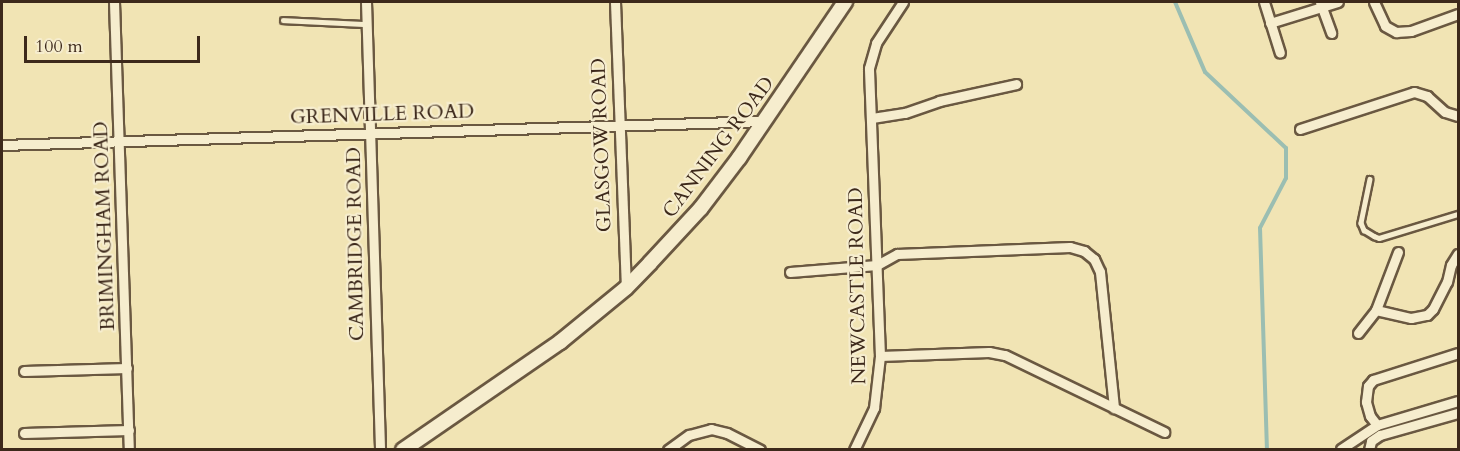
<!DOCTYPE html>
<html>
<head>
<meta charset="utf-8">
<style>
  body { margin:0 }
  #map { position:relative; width:1460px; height:451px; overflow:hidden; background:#f1e4b4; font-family:Cardo,serif }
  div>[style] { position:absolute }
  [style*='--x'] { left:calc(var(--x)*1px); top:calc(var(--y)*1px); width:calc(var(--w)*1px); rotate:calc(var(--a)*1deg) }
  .stream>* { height:4px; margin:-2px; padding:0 2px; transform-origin:2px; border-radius:2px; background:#9bbeb2 }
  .roads { filter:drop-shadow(2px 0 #6a5841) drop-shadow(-2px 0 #6a5841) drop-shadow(0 2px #6a5841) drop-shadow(0 -2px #6a5841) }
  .lane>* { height:4.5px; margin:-2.25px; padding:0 2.25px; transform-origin:2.25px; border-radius:2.25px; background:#f6edce }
  .street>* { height:9px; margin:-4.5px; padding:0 4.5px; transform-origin:4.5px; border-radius:4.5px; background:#f6edce }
  .secondary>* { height:14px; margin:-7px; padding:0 7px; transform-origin:7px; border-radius:7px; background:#f6edce }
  span { translate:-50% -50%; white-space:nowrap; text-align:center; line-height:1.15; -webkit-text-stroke:4.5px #f6edce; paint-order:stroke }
  .street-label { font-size:20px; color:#3d291b }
  .frame { position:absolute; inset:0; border:3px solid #3d291b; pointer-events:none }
  .scale { position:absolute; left:24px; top:36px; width:176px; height:27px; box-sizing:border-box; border:3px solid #3d291b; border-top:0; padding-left:8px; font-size:18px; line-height:21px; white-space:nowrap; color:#3d291b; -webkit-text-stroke:4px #f6edce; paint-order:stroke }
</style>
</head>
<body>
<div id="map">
  <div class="stream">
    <i style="--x:1175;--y:2;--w:76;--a:66.8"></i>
    <i style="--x:1205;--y:72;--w:111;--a:43.2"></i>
    <i style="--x:1286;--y:148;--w:30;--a:90"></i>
    <i style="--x:1286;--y:178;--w:56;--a:117.5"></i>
    <i style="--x:1260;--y:228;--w:222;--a:88.2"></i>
  </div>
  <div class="roads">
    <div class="lane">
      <i style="--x:283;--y:20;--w:83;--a:2.8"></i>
      <i style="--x:1370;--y:179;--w:45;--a:101.6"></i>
      <i style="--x:1361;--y:223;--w:8;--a:67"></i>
      <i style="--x:1364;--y:230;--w:12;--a:31"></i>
      <i style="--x:1374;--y:236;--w:5;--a:22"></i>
      <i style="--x:1379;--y:238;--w:83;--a:-16.9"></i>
    </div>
    <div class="street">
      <i style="--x:114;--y:2;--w:448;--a:88.1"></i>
      <i style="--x:366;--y:2;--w:448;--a:88.2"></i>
      <i style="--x:615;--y:2;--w:286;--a:87.8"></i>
      <i style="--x:1264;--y:2;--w:53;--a:72.6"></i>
      <i style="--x:1320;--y:2;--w:33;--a:70"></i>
      <i style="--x:1374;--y:2;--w:26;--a:65"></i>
      <i style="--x:1385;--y:26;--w:13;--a:29"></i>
      <i style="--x:1396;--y:32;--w:15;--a:-4"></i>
      <i style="--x:1411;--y:31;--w:50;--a:-19.9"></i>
      <i style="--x:1270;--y:23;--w:71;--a:-17.2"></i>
      <i style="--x:872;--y:118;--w:33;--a:-9"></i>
      <i style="--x:905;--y:113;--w:36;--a:-19"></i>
      <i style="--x:939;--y:101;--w:79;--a:-12.4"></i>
      <i style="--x:1300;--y:129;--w:120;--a:-18"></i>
      <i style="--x:1414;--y:92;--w:14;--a:17"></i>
      <i style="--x:1427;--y:96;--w:24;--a:42"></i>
      <i style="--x:1445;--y:112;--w:14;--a:17"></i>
      <i style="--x:2;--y:145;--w:763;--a:-1.8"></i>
      <i style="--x:1398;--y:252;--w:62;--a:110.8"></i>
      <i style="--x:1376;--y:310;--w:36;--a:13"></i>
      <i style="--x:1411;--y:318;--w:16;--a:-11"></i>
      <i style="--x:1427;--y:315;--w:8;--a:-45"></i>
      <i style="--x:1433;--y:309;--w:30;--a:-63"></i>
      <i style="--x:1447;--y:282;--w:17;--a:-77"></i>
      <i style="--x:1451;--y:265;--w:13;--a:-58"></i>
      <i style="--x:790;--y:272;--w:87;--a:-4.6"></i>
      <i style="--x:877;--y:265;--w:23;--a:-29"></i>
      <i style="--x:897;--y:254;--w:173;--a:-2.3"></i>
      <i style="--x:1070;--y:247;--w:15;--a:16"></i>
      <i style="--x:1084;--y:251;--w:13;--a:39"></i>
      <i style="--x:1094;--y:259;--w:14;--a:65"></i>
      <i style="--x:1100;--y:272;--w:137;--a:84.1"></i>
      <i style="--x:1358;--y:333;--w:29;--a:-52"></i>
      <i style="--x:880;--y:356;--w:109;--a:-2.1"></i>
      <i style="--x:989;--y:352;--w:16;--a:11"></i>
      <i style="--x:1005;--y:355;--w:177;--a:25.8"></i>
      <i style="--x:24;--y:371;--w:103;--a:-1.7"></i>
      <i style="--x:1377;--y:425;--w:11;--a:-128"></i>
      <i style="--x:1370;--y:416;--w:15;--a:-106"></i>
      <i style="--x:1366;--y:402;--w:16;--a:-83"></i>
      <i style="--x:1368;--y:386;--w:8;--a:-50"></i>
      <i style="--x:1373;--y:380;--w:89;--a:-17.6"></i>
      <i style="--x:24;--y:433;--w:105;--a:-1.6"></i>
      <i style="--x:1341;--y:449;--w:43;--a:-33.7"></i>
      <i style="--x:1377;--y:425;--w:84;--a:-16.5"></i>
      <i style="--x:668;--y:450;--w:26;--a:-36"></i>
      <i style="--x:689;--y:435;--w:23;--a:-15"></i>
      <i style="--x:711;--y:429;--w:16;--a:14"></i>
      <i style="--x:727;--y:433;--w:37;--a:27"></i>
      <i style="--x:854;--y:450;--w:47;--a:-64.5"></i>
      <i style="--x:874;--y:408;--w:52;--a:-83.4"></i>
      <i style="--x:880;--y:356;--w:288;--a:-92.2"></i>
      <i style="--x:869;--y:68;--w:26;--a:-74"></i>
      <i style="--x:876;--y:43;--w:49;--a:-56.6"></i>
      <i style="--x:1369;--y:450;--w:9;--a:-77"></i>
      <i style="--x:1371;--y:441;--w:11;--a:-34"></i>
      <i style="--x:1380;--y:435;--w:81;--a:-15.8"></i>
    </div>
    <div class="secondary">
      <i style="--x:403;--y:450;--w:191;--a:-34.5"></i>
      <i style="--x:560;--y:342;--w:85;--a:-39.3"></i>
      <i style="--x:626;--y:288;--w:35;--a:-46"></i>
      <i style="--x:650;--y:263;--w:75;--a:-47.2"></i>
      <i style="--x:701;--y:208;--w:63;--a:-52.8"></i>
      <i style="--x:739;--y:158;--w:189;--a:-55.8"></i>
    </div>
  </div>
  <div class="street-label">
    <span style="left:382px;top:114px;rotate:-2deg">GRENVILLE ROAD</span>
    <span style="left:601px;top:145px;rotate:-92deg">GLASGOW ROAD</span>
    <span style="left:718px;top:147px;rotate:-53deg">CANNING ROAD</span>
    <span style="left:104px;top:226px;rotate:-92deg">BRIMINGHAM ROAD</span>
    <span style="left:355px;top:244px;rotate:-91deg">CAMBRIDGE ROAD</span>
    <span style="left:857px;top:286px;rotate:-91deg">NEWCASTLE ROAD</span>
  </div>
  <div class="frame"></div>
  <div class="scale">100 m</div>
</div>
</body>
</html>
